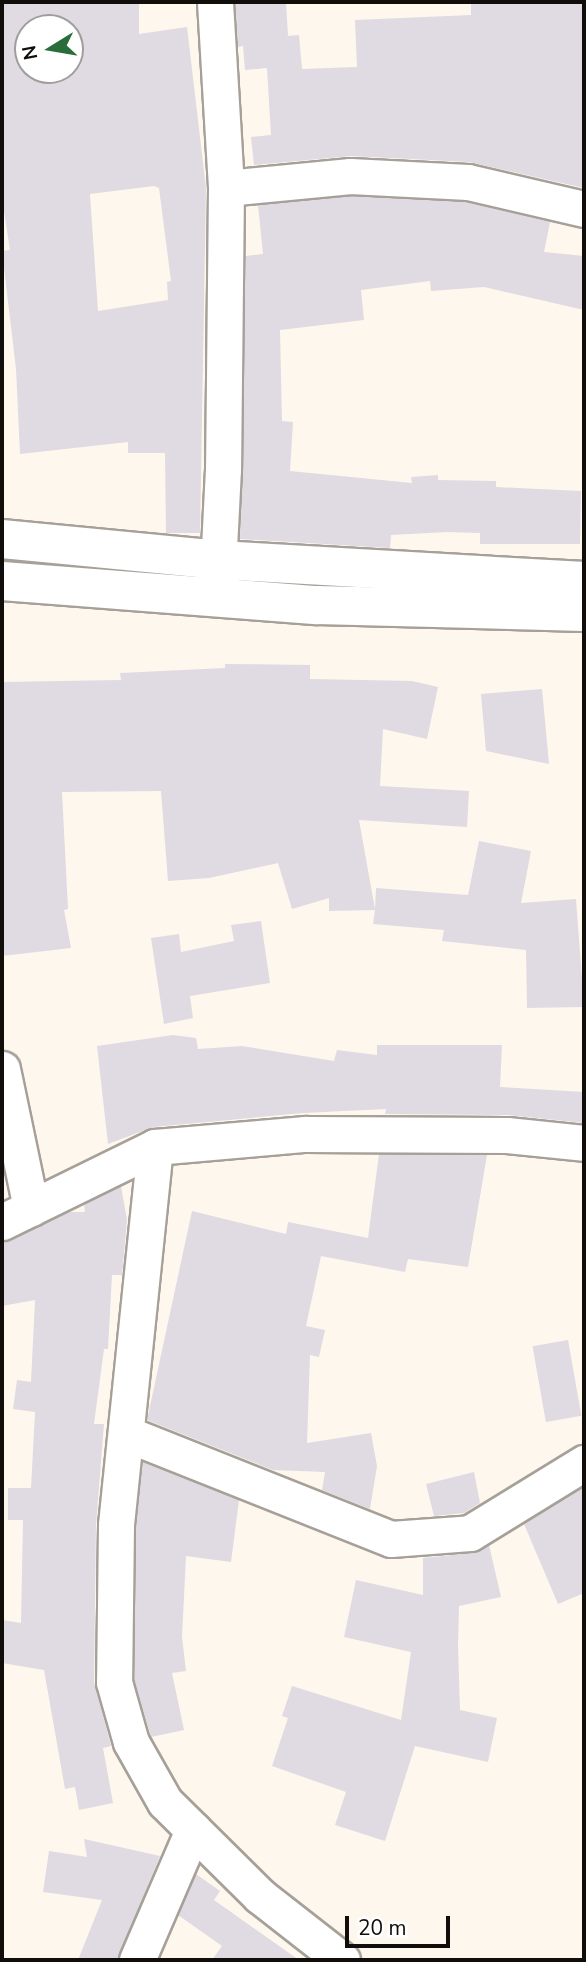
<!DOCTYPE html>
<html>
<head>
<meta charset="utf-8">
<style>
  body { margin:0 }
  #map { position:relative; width:586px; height:1962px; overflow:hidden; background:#fef7ee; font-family:"Nunito Sans",sans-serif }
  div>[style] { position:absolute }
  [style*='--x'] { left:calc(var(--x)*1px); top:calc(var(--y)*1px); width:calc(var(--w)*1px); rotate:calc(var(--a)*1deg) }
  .building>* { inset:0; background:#e0dae3; transform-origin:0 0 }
  .roads { filter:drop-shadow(2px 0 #a6a098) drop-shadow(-2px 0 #a6a098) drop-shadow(0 2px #a6a098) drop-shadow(0 -2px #a6a098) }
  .street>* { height:35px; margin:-17.5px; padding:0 17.5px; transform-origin:17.5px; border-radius:17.5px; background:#fff }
  .primary>* { height:38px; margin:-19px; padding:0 19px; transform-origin:19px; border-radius:19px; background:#fff }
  span { translate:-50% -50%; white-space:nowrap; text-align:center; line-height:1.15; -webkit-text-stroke:5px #fff; paint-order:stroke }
  .frame { position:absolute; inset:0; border:4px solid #100d0a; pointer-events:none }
  .north { position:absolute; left:14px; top:14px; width:70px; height:70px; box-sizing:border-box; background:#fff; border:2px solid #9f9e9d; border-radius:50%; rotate:259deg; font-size:19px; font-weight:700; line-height:28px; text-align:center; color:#100d0a }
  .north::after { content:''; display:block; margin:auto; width:24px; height:32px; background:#296e3a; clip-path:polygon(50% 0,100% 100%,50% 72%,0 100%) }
  .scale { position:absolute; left:345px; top:1916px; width:105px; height:32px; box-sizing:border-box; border:4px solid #100d0a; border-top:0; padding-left:9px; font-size:21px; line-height:24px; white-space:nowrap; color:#100d0a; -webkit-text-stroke:5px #fff; paint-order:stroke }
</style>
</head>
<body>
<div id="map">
  <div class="building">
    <i style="clip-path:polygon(evenodd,2px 2px,139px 2px,139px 34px,187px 27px,206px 188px,200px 533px,166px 533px,165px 453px,128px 453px,128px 442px,20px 454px,16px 369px,2px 251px,10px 250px,2px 198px,2px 2px,28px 28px,70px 28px,70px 70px,28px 70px,28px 28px,2px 2px,154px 186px,159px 188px,171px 281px,167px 282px,168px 300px,98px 311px,90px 194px,154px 186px)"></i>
    <i style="clip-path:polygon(286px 2px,288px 36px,299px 35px,302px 69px,357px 67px,355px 20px,471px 15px,471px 2px,584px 2px,584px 188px,469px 162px,351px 156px,254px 165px,251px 137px,271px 135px,267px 68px,245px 70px,243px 46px,238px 47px,235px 3px)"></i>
    <i style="clip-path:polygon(350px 196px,465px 202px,550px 222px,544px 252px,584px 256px,584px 310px,484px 287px,431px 291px,430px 281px,361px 290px,364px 320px,280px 330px,282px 421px,293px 422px,290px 471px,412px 483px,411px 477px,438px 475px,438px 480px,496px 481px,496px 487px,581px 491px,580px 544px,480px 544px,480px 533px,447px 532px,391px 535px,390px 548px,240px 539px,245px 256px,263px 254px,258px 205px)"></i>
    <i style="clip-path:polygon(225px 664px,310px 665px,310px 679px,412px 681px,438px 687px,427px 739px,383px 729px,380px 786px,469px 791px,467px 827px,359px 820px,375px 909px,376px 888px,468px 895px,479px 841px,531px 851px,521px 903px,576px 899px,584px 1007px,527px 1008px,526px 950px,442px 941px,444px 930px,373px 924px,375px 910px,329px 911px,329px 898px,292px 909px,278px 863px,209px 878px,168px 881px,161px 791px,62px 792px,68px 909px,64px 910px,71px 948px,2px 956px,2px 682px,121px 680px,120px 673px,225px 668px)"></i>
    <i style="clip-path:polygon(542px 689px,549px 764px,486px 751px,481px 694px)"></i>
    <i style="clip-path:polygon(261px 921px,270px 983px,190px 996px,193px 1018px,164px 1024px,151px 938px,179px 934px,181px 952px,234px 941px,231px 925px)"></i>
    <i style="clip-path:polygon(173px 1035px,196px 1038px,198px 1049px,242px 1046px,334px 1061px,337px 1050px,377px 1055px,377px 1045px,502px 1045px,500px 1087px,584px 1092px,584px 1123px,507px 1115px,385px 1114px,386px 1109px,303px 1113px,153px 1127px,108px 1144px,97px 1046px)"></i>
    <i style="clip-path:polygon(379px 1154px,487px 1155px,468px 1267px,408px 1259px,405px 1272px,321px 1256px,306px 1326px,325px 1330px,319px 1357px,310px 1355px,307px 1443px,371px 1433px,377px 1466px,370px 1509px,322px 1490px,325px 1472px,273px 1470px,147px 1420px,192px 1211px,286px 1234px,288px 1222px,368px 1238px)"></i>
    <i style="clip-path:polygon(121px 1186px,127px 1220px,122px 1275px,112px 1275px,108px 1349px,104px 1349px,94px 1424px,104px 1424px,96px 1525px,94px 1682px,111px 1746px,103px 1748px,113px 1803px,79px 1810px,75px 1787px,65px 1789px,44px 1670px,2px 1663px,2px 1620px,21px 1623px,23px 1520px,8px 1520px,8px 1488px,31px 1488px,35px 1412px,13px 1409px,17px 1380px,31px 1382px,35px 1300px,2px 1306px,2px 1242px,68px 1212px,85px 1212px,84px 1204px)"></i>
    <i style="left:568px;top:1340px;width:77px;height:36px;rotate:80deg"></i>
    <i style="clip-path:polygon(143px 1462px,239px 1500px,231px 1562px,186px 1556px,182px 1637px,186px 1671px,172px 1673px,184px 1730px,151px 1737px,134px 1679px,136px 1526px)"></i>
    <i style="clip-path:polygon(474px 1472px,480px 1503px,464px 1513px,434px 1516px,426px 1484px)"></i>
    <i style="clip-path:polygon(584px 1486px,584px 1593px,558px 1604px,524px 1524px)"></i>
    <i style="clip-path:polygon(489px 1545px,501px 1597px,459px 1606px,458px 1646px,460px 1710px,497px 1718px,488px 1762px,415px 1746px,385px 1841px,335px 1825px,346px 1792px,272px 1766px,288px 1718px,282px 1716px,292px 1686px,401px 1720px,411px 1652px,344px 1637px,356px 1580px,423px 1595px,423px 1558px,472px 1553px)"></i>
    <i style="clip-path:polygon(84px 1839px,160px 1856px,117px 1960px,78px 1960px,102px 1900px,43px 1892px,49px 1851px,87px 1857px)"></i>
    <i style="clip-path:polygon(196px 1874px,220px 1891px,214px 1900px,299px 1960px,212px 1960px,222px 1946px,178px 1915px)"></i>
  </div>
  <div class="roads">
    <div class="street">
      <i style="--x:215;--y:2;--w:186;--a:86.6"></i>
      <i style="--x:226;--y:188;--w:281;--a:90.6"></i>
      <i style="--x:223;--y:469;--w:118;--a:92.9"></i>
      <i style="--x:226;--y:188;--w:125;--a:-5.5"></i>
      <i style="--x:350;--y:176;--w:118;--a:2.9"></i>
      <i style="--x:468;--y:182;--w:119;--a:13.1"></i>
      <i style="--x:2;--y:1069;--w:142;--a:78.2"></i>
      <i style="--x:155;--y:1147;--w:151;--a:-5"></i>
      <i style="--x:305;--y:1134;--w:202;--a:0.3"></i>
      <i style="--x:507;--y:1135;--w:77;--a:5.9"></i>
      <i style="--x:2;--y:1222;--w:170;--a:-26.1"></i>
      <i style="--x:155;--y:1147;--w:380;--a:95.9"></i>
      <i style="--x:116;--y:1525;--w:157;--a:90.7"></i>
      <i style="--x:114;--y:1682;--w:62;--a:74.2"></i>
      <i style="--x:131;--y:1742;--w:69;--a:60.5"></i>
      <i style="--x:165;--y:1802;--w:134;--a:44.7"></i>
      <i style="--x:260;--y:1896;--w:104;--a:38"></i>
      <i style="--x:127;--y:1434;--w:284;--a:21.7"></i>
      <i style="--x:391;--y:1539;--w:79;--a:-4.3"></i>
      <i style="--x:470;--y:1533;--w:134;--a:-31.6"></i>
      <i style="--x:137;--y:1960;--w:142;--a:-66.7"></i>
    </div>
    <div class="primary">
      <i style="--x:2;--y:539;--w:218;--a:5.5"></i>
      <i style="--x:219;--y:560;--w:366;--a:3.3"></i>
      <i style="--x:2;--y:581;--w:316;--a:4.4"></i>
      <i style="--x:317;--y:605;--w:267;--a:1.5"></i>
    </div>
  </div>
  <div class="frame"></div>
  <div class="north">N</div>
  <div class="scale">20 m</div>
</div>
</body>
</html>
